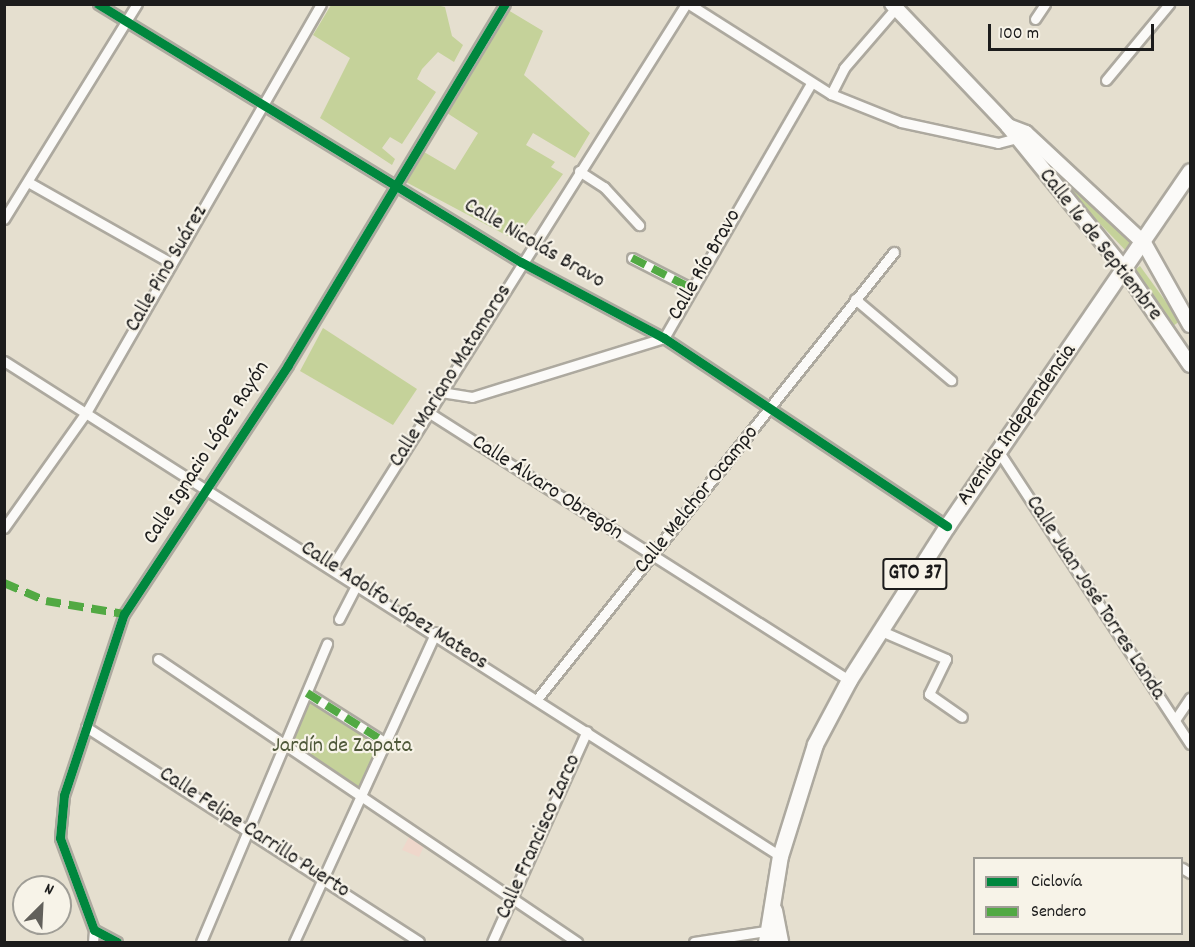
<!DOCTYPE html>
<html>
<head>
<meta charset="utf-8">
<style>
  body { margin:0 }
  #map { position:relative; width:1195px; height:947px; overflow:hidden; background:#e5dfcf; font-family:Dekko,sans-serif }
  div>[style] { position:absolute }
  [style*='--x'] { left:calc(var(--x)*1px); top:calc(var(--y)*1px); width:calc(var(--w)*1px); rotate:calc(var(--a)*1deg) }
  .built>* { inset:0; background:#efd7cb }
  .green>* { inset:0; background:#c5d29a; transform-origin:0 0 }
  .roads { filter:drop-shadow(2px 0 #ada99f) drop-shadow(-2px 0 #ada99f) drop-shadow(0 2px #ada99f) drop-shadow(0 -2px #ada99f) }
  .street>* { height:9px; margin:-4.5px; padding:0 4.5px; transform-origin:4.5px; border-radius:4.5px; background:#fbfaf8 }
  .secondary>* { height:14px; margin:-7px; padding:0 7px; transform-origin:7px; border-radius:7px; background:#fbfaf8 }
  .primary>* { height:15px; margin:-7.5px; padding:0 7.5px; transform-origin:7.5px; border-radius:7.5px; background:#fbfaf8 }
  .quiet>* { height:8px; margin-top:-4px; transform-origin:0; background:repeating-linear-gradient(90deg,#52a943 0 15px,transparent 0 23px) }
  .cycleway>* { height:9px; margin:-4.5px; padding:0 4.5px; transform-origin:4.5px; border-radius:4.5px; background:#00873e }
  span { translate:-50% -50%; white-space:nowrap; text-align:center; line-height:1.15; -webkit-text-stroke:4.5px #f7f3e8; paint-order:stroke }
  .shield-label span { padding:2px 4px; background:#f7f3e8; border:2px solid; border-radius:4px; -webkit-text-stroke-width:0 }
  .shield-label { font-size:21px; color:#1c1c1c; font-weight:700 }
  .street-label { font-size:22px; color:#1c1c1c }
  .park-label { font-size:22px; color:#4e5839 }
  .frame { position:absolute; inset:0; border:6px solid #1c1c1c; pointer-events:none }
  .legend { position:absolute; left:973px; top:857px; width:210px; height:78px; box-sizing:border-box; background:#f7f3e8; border:2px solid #9f9d96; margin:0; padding:8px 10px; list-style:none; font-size:18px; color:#1c1c1c }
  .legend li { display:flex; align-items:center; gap:12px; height:30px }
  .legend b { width:30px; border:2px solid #9f9d96 }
  .north { position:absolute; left:12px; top:875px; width:60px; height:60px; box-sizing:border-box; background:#f7f3e8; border:2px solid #9f9d96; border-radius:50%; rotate:24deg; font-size:16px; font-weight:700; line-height:24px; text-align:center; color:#1c1c1c }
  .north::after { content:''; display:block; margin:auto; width:21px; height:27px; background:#62605b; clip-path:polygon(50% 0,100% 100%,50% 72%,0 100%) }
  .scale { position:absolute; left:988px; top:24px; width:166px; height:27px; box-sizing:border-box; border:3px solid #1c1c1c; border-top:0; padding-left:8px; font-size:18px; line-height:21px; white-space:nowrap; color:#1c1c1c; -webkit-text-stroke:4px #f7f3e8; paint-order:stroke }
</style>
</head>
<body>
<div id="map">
  <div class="built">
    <i style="clip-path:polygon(410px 835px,425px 844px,419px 857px,402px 850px)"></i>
  </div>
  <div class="green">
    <i style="clip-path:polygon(432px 4px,445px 7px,452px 36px,463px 45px,454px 62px,438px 52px,422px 69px,417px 79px,436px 92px,402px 144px,390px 137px,382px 148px,395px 159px,392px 165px,320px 118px,350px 58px,313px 35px,331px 5px)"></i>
    <i style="clip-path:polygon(508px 10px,543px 31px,524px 75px,590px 133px,575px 158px,533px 133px,526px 145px,555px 162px,551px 167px,563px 174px,515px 240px,404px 181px,424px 152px,455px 170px,478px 133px,447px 113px)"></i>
    <i style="clip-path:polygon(1044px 154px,1136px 244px,1128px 253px,1035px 156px)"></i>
    <i style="left:1140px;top:266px;width:68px;height:9px;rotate:54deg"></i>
    <i style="clip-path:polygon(323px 328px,417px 389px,393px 425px,300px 371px)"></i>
    <i style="clip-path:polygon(310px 698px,381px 743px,364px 790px,291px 745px)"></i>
  </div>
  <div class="roads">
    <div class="street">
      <i style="--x:98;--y:4;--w:495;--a:31.4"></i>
      <i style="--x:521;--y:262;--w:162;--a:28"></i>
      <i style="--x:664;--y:338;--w:340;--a:33.6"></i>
      <i style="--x:689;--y:4;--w:168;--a:32.4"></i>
      <i style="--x:831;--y:94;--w:75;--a:21.8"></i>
      <i style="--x:901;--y:122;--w:99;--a:12.2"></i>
      <i style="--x:998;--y:143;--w:24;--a:-15"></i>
      <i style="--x:1035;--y:19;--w:18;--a:-56"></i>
      <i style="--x:1106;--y:80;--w:99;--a:-50.3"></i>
      <i style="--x:831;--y:94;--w:29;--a:-63"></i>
      <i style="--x:844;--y:68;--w:78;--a:-49.2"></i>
      <i style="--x:579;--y:171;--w:30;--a:33"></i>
      <i style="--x:604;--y:187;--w:52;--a:47.4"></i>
      <i style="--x:28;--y:182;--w:164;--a:29.5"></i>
      <i style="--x:4;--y:219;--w:253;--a:-58.3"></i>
      <i style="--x:632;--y:258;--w:66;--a:27"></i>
      <i style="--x:855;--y:299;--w:126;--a:40.2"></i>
      <i style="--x:4;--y:361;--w:920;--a:32.53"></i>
      <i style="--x:441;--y:392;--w:31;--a:9"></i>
      <i style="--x:472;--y:397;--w:201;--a:-17.1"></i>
      <i style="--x:664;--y:338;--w:292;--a:-60"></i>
      <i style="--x:428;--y:412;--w:499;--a:32.5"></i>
      <i style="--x:999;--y:452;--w:349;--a:56.8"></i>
      <i style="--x:4;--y:528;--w:143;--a:-54.6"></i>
      <i style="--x:87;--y:411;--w:469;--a:-60.1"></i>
      <i style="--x:333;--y:565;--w:663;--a:-57.82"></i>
      <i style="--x:339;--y:619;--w:42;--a:-62.8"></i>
      <i style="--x:879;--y:630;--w:73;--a:23.4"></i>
      <i style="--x:946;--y:659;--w:39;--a:116"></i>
      <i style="--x:929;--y:694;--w:40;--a:34.9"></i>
      <i style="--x:158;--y:659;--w:506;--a:34.04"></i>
      <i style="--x:307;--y:693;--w:93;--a:32.3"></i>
      <i style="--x:537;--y:699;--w:572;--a:-51.39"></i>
      <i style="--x:1175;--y:720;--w:27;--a:-56"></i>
      <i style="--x:86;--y:727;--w:396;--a:32.8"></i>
      <i style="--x:1182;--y:868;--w:9;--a:32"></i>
      <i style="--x:93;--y:942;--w:12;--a:-85"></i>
      <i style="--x:117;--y:942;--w:26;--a:-152"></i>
      <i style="--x:94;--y:930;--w:98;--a:-110.3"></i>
      <i style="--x:60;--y:838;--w:43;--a:-84.7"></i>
      <i style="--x:64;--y:795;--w:191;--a:-71.7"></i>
      <i style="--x:124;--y:614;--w:298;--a:-56.6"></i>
      <i style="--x:288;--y:365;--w:421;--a:-59"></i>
      <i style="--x:201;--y:942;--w:324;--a:-67.1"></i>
      <i style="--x:294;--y:942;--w:341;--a:-65.4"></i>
      <i style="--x:492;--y:942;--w:231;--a:-65.8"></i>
      <i style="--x:694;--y:942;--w:79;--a:-8.7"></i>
    </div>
    <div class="secondary">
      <i style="--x:892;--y:4;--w:168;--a:46.4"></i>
      <i style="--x:1008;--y:126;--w:186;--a:50.9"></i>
      <i style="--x:1125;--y:270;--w:115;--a:55.6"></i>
      <i style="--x:1008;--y:126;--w:19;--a:21"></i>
      <i style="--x:1026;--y:133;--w:161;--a:43"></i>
      <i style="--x:1144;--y:243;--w:94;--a:60.7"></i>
    </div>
    <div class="primary">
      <i style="--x:774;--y:910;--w:33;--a:79"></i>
      <i style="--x:766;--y:942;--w:87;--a:-80.8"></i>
      <i style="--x:780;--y:856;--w:117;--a:-72.6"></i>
      <i style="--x:815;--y:744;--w:72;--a:-62"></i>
      <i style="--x:849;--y:680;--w:183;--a:-57.5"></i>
      <i style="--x:947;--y:526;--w:430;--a:-55.6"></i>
    </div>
  </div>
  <div class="quiet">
    <i style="--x:632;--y:258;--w:66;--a:27"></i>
    <i style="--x:4;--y:583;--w:46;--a:23.2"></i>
    <i style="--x:46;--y:601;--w:79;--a:9.5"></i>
    <i style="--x:307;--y:693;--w:93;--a:32.3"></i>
  </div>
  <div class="cycleway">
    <i style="--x:98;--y:4;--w:495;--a:31.4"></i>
    <i style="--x:521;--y:262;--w:162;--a:28"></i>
    <i style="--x:664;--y:338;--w:340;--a:33.6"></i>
    <i style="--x:117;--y:942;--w:26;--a:-152"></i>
    <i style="--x:94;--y:930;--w:98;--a:-110.3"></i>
    <i style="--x:60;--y:838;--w:43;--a:-84.7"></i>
    <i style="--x:64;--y:795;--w:191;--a:-71.7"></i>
    <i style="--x:124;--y:614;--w:298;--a:-56.6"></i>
    <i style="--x:288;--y:365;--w:421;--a:-59"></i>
  </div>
  <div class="shield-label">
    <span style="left:915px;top:574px">GTO 37</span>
  </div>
  <div class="street-label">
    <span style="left:534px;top:244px;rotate:30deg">Calle Nicolás Bravo</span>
    <span style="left:1100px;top:245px;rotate:52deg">Calle 16 de Septiembre</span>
    <span style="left:705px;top:265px;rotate:-60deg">Calle Río Bravo</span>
    <span style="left:167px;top:269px;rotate:-60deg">Calle Pino Suárez</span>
    <span style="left:451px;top:376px;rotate:-58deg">Calle Mariano Matamoros</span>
    <span style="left:1017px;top:425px;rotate:-55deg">Avenida Independencia</span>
    <span style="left:207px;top:453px;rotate:-57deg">Calle Ignacio López Rayón</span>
    <span style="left:547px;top:488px;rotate:33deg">Calle Álvaro Obregón</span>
    <span style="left:697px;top:500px;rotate:-51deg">Calle Melchor Ocampo</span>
    <span style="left:1095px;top:598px;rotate:57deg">Calle Juan José Torres Landa</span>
    <span style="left:394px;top:606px;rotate:33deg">Calle Adolfo López Mateos</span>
    <span style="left:254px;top:833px;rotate:33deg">Calle Felipe Carrillo Puerto</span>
    <span style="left:539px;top:837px;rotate:-66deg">Calle Francisco Zarco</span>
  </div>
  <div class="park-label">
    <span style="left:342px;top:747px">Jardín de Zapata</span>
  </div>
  <div class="frame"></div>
  <ul class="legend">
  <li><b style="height:8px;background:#00873e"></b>Ciclovía</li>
  <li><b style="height:8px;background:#52a943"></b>Sendero</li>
  </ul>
  <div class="north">N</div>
  <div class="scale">100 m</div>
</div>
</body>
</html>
